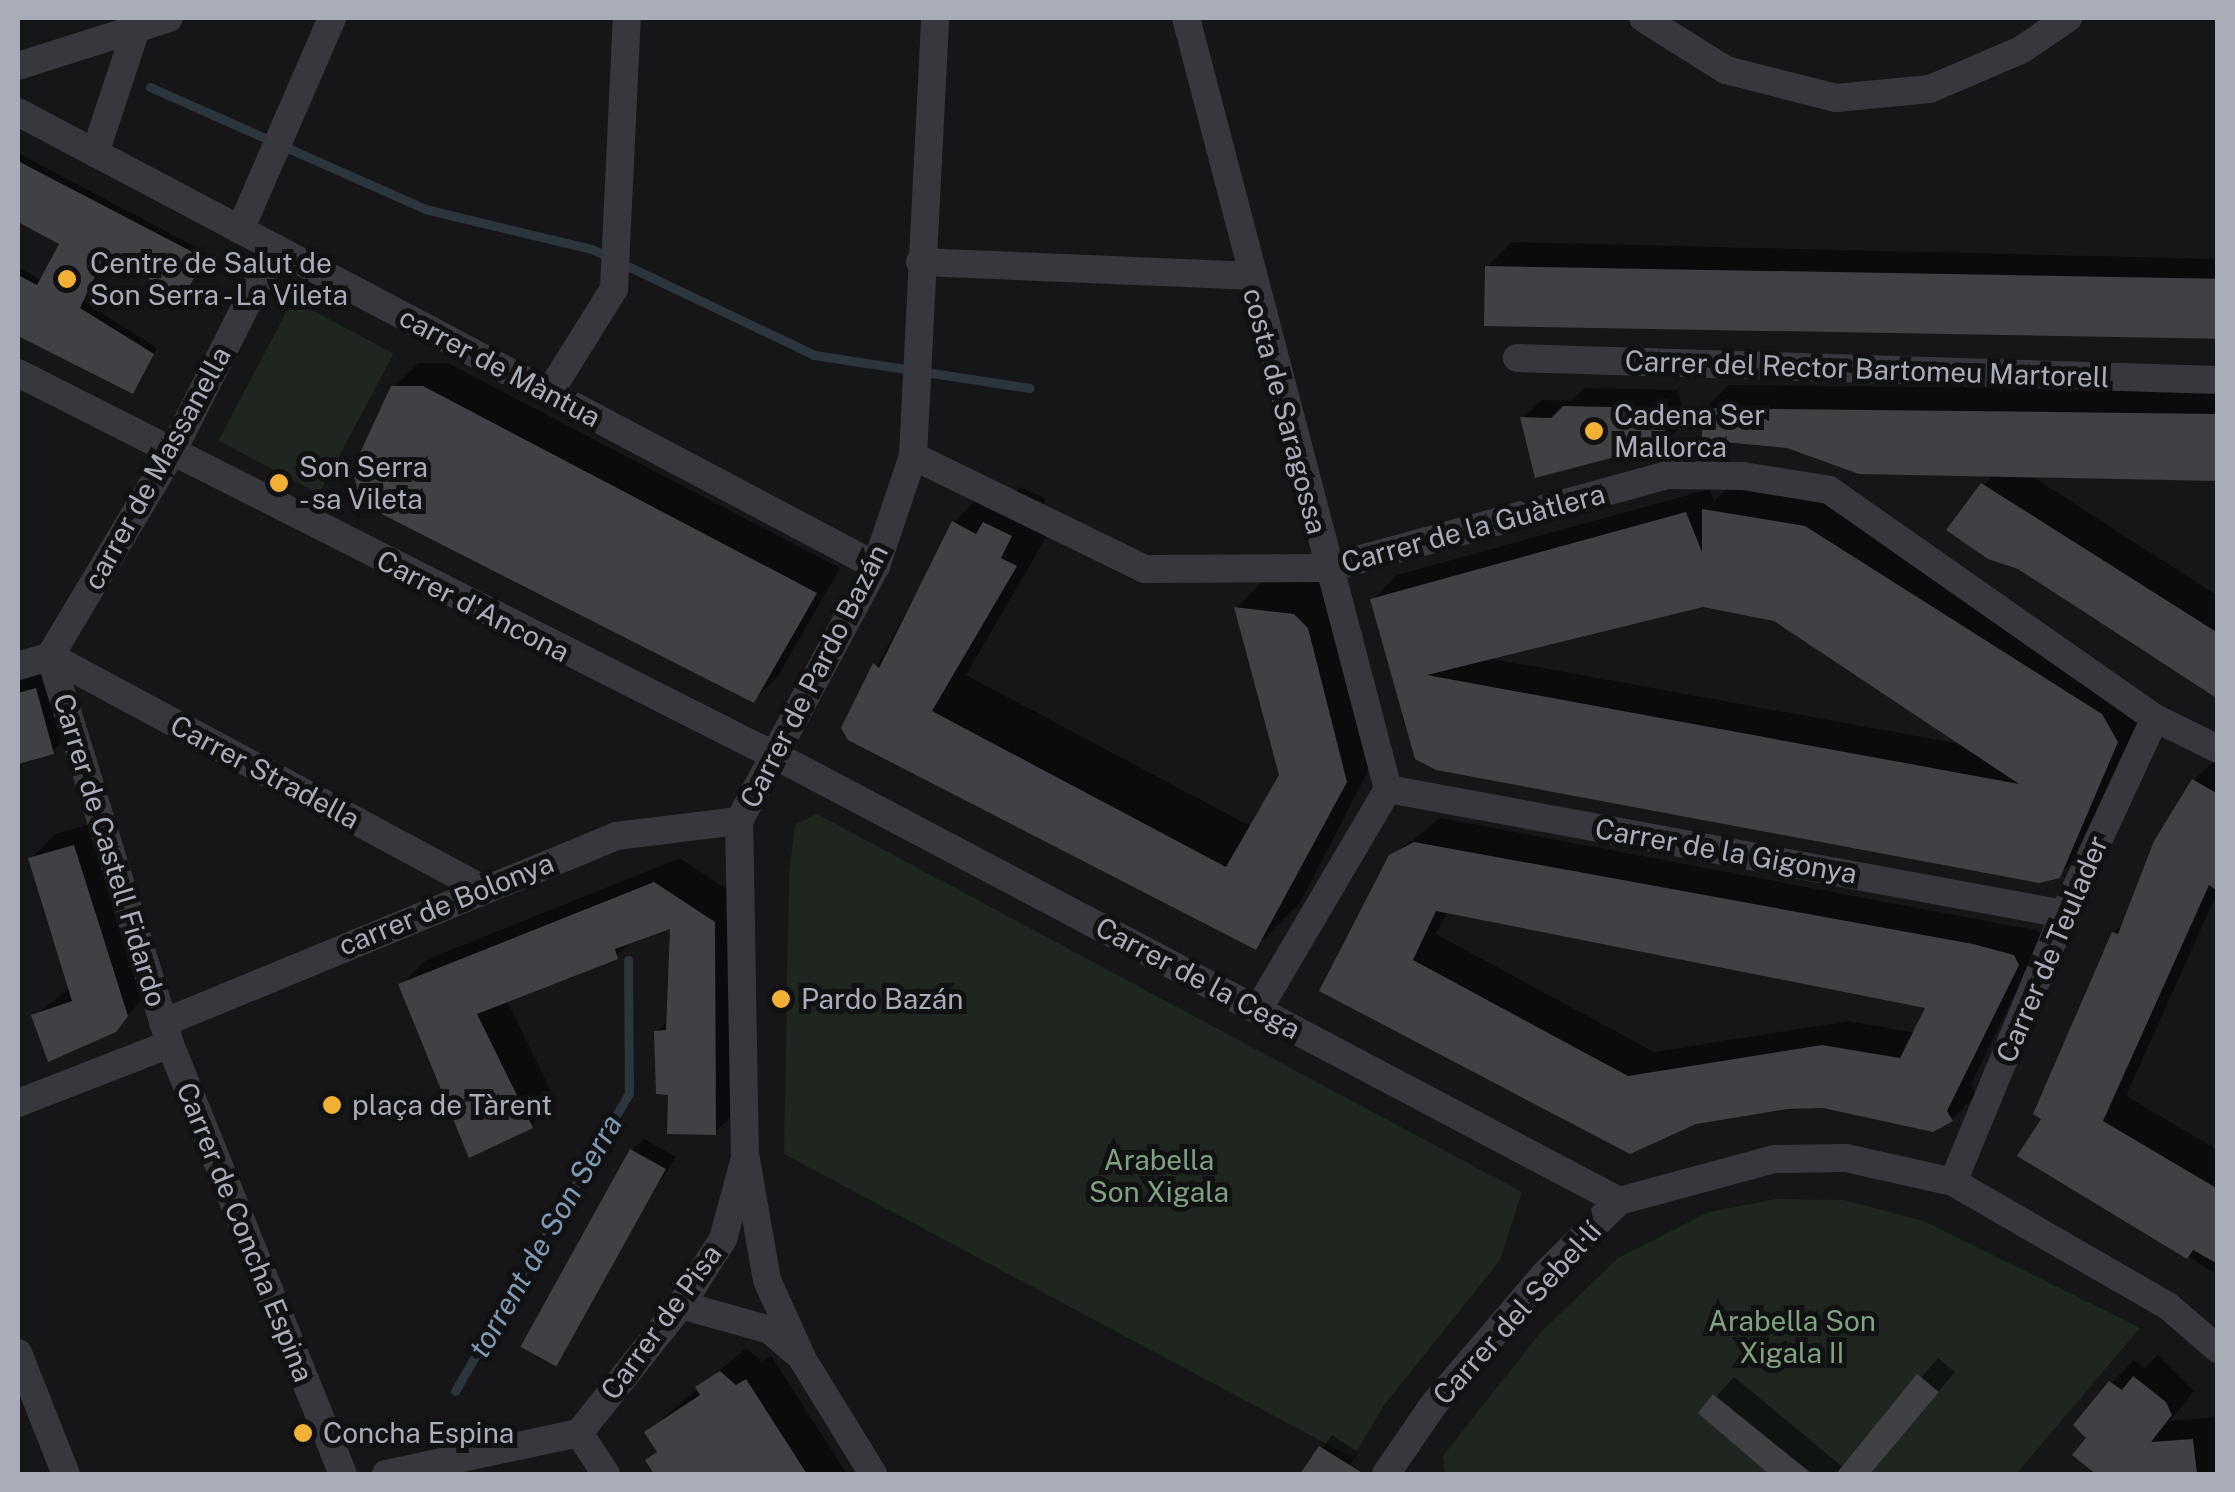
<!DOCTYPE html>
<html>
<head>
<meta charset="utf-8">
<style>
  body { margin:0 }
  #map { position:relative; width:2235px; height:1492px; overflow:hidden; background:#161618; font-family:"Public Sans",sans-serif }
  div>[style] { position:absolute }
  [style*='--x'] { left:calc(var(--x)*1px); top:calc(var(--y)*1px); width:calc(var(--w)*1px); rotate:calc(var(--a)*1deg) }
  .green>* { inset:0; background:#1e261f; transform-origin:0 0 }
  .shadow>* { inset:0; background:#0007 }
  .stream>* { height:9px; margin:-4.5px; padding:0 4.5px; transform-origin:4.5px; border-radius:4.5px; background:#2c353c }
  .building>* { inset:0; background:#404145; transform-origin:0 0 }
  .minor>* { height:28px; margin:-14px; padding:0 14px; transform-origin:14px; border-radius:14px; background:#37383d }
  .dots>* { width:28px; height:28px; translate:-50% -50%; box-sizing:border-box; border:5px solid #111113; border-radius:50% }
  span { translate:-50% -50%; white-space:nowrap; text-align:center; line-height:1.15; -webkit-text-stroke:10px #111113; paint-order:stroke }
  .poi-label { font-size:28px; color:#a8adb8 }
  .left { translate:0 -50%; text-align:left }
  .street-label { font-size:28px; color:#a8adb8 }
  .park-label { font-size:28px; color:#7fa381 }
  .water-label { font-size:30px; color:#7f9bb3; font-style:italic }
  .frame { position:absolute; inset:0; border:20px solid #a8adb8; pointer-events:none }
</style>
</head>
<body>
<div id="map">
  <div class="green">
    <i style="left:293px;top:300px;width:114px;height:159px;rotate:28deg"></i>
    <i style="clip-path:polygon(817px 814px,1522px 1192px,1500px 1260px,1384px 1405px,1353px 1458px,784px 1154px,789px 874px,795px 825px)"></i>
    <i style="clip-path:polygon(1776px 1199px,1844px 1200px,1924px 1221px,2140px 1328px,2016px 1474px,1445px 1474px,1443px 1456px,1540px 1333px,1618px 1258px,1709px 1212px)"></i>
  </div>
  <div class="shadow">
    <i style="clip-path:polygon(18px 153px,207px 253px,184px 294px,129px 266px,123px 274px,103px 262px,84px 302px,157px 348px,132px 391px,18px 334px,18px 267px,42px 281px,62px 243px,18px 219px)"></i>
    <i style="clip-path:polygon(1512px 242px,2218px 259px,2218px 337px,1487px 267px)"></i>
    <i style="clip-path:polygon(418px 363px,448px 363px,840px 568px,778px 676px,754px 700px,393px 388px)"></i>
    <i style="clip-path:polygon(1729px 385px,2218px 390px,2218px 478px,2030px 475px,2218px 596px,2218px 695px,1983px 485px,1994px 474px,1705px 409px)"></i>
    <i style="clip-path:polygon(1584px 388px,1678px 390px,1686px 422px,1667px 440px,1523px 418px,1541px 400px,1572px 401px)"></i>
    <i style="clip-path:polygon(evenodd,1729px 486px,1831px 503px,2135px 702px,2139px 727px,2084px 850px,2058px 876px,2047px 881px,1426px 765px,1373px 600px,1397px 575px,1710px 489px,1714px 501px,1729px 486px,1703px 605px,1775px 619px,1966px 745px,1488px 658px,1703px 605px)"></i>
    <i style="clip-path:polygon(989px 487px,1010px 498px,1021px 487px,1046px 499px,1035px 522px,1051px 529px,966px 675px,1252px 827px,1282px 775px,1236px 608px,1272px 572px,1330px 579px,1382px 744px,1300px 903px,1263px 940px,1249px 947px,850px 738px,844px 728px,954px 522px)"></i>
    <i style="clip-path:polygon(54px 671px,72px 733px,53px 751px,18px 761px,18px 681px)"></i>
    <i style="clip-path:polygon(2218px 757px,2218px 891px,2126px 1096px,2218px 1150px,2218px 1275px,2021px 1155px,2045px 1118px,2114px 933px,2126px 921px,2156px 842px,2194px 780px)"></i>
    <i style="clip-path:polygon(evenodd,1441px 818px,2039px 931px,2042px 939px,1971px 1084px,1976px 1095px,1952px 1119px,1823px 1106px,1696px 1121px,1322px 990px,1391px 856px,1441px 818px,1447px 911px,1929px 1006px,1916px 1033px,1849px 1021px,1654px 1052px,1436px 934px,1447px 911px)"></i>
    <i style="clip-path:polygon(98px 822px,151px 989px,115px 1030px,34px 1016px,71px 987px,31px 859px,55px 834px)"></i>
    <i style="clip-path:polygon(680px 858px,739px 897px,740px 1108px,715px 1132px,670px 1092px,657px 1032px,669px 1019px,672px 925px,633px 940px,616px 956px,506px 999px,556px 1101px,531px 1126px,401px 985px,426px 960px)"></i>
    <i style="clip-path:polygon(644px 1139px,676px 1157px,545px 1358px,632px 1151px)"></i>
    <i style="clip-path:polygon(746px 1348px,762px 1362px,771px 1356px,847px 1474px,657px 1474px,648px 1460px,658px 1450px,647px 1432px)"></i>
    <i style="clip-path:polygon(2158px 1355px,2194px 1391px,2170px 1421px,2215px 1417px,2218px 1474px,2100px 1474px,2075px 1455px,2090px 1438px,2111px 1383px,2134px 1360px,2145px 1368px)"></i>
    <i style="clip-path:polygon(1938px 1358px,1955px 1372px,1869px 1474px,1772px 1474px,1701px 1413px,1734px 1377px,1844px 1468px)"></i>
    <i style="clip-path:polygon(1332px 1435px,1358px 1452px,1344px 1474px,1304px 1474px)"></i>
  </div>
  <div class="stream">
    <i style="--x:150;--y:87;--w:301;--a:23.9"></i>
    <i style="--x:425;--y:209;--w:172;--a:13.5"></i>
    <i style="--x:592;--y:249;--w:246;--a:25.5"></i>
    <i style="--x:814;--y:355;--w:218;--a:8.7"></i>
    <i style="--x:455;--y:1391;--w:345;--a:-59.7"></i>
    <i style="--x:629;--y:1093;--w:133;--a:-90.4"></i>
  </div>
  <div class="building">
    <i style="clip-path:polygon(18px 161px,204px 258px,184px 297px,128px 268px,123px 277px,101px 264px,80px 308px,154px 354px,133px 394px,18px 336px,18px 275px,37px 285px,59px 244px,18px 222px)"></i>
    <i style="left:1485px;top:266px;width:733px;height:60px;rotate:1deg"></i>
    <i style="clip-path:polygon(391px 386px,423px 386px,817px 593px,754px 703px,360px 503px,353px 468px)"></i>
    <i style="clip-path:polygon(1563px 406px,1660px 408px,1668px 443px,1535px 478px,1520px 417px,1551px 418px)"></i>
    <i style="clip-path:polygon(1702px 408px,2218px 414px,2218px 481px,1859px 474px,1787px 448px,1702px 440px)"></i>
    <i style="clip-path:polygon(1981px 483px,2218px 633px,2218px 699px,2018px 569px,1988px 559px,1946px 530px)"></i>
    <i style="clip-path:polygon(evenodd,1702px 509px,1805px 526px,2102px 714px,2118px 742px,2060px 878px,2039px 883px,1436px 770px,1415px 759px,1370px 599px,1686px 512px,1702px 552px,1702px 509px,1703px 607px,1774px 621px,2019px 784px,1427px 675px,1703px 607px)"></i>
    <i style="clip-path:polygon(952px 521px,976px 534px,983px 522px,1012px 536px,1001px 558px,1017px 566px,932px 711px,1226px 867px,1279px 775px,1234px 607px,1294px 614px,1308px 628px,1347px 782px,1256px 950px,848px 740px,841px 728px,873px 663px,879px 668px)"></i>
    <i style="clip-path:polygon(36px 688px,54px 754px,18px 764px,18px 693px)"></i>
    <i style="clip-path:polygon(2192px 779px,2218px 794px,2218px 891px,2209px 885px,2103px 1121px,2218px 1189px,2218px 1264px,2193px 1250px,2187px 1259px,2017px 1156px,2041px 1119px,2033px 1114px,2112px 932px,2118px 934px,2154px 841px)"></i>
    <i style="clip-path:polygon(evenodd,1414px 842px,1973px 944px,2014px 955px,2019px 965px,1947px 1111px,1953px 1121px,1933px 1132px,1823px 1108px,1788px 1109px,1696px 1124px,1630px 1154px,1319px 991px,1389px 855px,1414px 842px,1436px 911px,1925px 1008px,1900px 1058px,1822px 1045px,1628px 1076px,1413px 960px,1436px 911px)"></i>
    <i style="clip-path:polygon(74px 845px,128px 1016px,116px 1032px,48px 1062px,31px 1015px,72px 1001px,28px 858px)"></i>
    <i style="clip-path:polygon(654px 882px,715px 922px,716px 1135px,667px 1134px,668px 1095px,656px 1094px,654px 1031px,666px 1030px,670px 929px,615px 949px,618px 959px,477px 1014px,533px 1128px,469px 1158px,398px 984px)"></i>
    <i style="left:630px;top:1149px;width:41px;height:226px;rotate:29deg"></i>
    <i style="clip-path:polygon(720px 1371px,736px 1385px,746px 1379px,807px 1474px,654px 1474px,645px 1460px,657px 1452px,644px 1432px,700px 1395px,695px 1387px)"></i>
    <i style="clip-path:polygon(1917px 1374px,1939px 1392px,1870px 1474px,1836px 1474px)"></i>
    <i style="clip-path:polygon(2133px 1376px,2166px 1402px,2172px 1415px,2151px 1442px,2193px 1439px,2197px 1474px,2096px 1474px,2072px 1455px,2086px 1438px,2073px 1425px,2109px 1381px,2122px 1390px)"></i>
    <i style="clip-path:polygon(1713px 1394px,1812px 1474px,1769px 1474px,1698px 1413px)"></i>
    <i style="clip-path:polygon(1319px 1446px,1364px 1474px,1300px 1474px)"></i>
  </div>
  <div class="minor">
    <i style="--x:1186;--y:18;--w:797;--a:75.32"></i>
    <i style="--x:1388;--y:789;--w:254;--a:120.5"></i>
    <i style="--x:1643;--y:18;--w:98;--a:32.1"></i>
    <i style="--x:1726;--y:70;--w:114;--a:14.3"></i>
    <i style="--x:1836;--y:98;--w:94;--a:-5.5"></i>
    <i style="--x:1930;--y:89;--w:99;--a:-23.2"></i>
    <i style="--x:2021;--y:50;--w:57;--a:-34.2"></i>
    <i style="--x:18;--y:66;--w:158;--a:-17.6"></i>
    <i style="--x:18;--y:112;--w:971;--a:27.88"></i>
    <i style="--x:95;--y:153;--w:134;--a:-71.7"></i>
    <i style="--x:240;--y:230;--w:231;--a:-66.5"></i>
    <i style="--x:920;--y:262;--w:329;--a:2.4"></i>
    <i style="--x:1517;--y:358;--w:701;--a:1.8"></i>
    <i style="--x:18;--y:373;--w:877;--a:26.83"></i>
    <i style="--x:801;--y:769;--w:925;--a:27.84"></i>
    <i style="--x:549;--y:393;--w:123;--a:-58"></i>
    <i style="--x:614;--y:289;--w:271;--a:-87.3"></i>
    <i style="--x:913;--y:456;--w:258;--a:26"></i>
    <i style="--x:1145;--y:569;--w:183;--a:-0.3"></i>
    <i style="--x:1328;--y:568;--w:352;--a:-15.3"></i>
    <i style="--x:1667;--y:475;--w:76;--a:0.8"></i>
    <i style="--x:1743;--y:476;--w:87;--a:9.2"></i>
    <i style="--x:1829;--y:490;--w:398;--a:35"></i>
    <i style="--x:2155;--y:718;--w:70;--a:26.2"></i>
    <i style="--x:50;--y:656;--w:406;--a:72.8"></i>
    <i style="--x:170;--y:1044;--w:463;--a:68.1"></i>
    <i style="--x:50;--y:656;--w:489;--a:28.3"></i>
    <i style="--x:18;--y:666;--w:34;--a:-17"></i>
    <i style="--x:50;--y:656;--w:238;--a:-59.1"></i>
    <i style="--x:172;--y:452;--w:229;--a:-63.2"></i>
    <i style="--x:1388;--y:789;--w:687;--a:10.48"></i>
    <i style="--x:163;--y:1023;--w:490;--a:-22.4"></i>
    <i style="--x:616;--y:836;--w:124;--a:-7"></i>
    <i style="--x:18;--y:1103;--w:163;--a:-21.2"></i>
    <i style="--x:746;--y:1159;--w:123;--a:80.2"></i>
    <i style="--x:767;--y:1280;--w:88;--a:65.8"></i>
    <i style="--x:803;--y:1360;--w:134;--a:58.4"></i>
    <i style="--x:1953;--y:1182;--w:290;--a:-67.5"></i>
    <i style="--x:2064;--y:914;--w:216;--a:-65.1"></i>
    <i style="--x:681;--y:1305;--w:92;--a:15.7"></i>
    <i style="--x:770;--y:1330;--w:33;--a:41"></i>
    <i style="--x:18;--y:1353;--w:130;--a:68.4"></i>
    <i style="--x:579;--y:1433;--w:164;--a:-51.4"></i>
    <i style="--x:681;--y:1305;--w:78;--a:-57.5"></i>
    <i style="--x:723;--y:1239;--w:84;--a:-74.8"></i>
    <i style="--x:745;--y:1158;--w:337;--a:-91"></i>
    <i style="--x:739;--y:821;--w:289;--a:-61.8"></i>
    <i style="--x:876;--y:566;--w:116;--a:-71.4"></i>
    <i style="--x:913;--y:456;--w:439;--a:-87.1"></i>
    <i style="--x:579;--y:1433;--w:49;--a:56.6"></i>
    <i style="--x:386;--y:1474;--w:197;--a:-12"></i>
    <i style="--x:1386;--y:1474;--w:85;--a:-55.6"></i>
    <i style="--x:1434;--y:1404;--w:171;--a:-49.5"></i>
    <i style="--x:1545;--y:1274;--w:104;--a:-44.6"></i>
    <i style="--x:1619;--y:1201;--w:162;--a:-15.1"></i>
    <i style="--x:1775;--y:1159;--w:71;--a:-0.8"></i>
    <i style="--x:1846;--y:1158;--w:110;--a:12.6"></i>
    <i style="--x:1953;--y:1182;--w:248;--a:30"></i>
    <i style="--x:2168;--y:1306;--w:66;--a:40.7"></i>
  </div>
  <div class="dots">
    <i style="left:67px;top:279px;background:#f2b134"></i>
    <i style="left:1594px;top:431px;background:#f2b134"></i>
    <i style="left:279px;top:483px;background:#f2b134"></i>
    <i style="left:781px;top:999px;background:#f2b134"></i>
    <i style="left:332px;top:1105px;background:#f2b134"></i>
    <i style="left:303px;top:1433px;background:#f2b134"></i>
  </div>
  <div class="poi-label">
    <span class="left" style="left:90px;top:279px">Centre de Salut de<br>Son Serra - La Vileta</span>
    <span class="left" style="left:1614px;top:431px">Cadena Ser<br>Mallorca</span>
    <span class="left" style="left:299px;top:483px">Son Serra<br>- sa Vileta</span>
    <span class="left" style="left:801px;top:999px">Pardo Bazán</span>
    <span class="left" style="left:352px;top:1105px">plaça de Tàrent</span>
    <span class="left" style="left:323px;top:1433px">Concha Espina</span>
  </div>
  <div class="street-label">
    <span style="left:500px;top:367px;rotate:28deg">carrer de Màntua</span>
    <span style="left:1867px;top:369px;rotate:2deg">Carrer del Rector Bartomeu Martorell</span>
    <span style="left:1285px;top:411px;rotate:75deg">costa de Saragossa</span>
    <span style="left:157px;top:468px;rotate:-61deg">carrer de Massanella</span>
    <span style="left:1473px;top:528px;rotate:-15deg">Carrer de la Guàtlera</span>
    <span style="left:473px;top:606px;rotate:27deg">Carrer d'Ancona</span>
    <span style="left:814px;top:676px;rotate:-63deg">Carrer de Pardo Bazán</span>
    <span style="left:265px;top:772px;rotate:28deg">Carrer Stradella</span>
    <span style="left:110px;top:850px;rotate:73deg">Carrer de Castell Fidardo</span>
    <span style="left:1726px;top:851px;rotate:10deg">Carrer de la Gigonya</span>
    <span style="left:446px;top:904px;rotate:-22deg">carrer de Bolonya</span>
    <span style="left:2052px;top:949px;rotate:-67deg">Carrer de Teulader</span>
    <span style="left:1198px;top:978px;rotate:28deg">Carrer de la Cega</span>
    <span style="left:245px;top:1232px;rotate:68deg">Carrer de Concha Espina</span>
    <span style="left:1517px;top:1313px;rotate:-48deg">Carrer del Sebel·lí</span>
    <span style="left:661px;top:1322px;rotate:-54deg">Carrer de Pisa</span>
  </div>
  <div class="park-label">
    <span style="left:1159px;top:1176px">Arabella<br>Son Xigala</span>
    <span style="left:1792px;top:1337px">Arabella Son<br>Xigala II</span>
  </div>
  <div class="water-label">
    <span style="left:545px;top:1236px;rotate:-60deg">torrent de Son Serra</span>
  </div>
  <div class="frame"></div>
</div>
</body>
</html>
